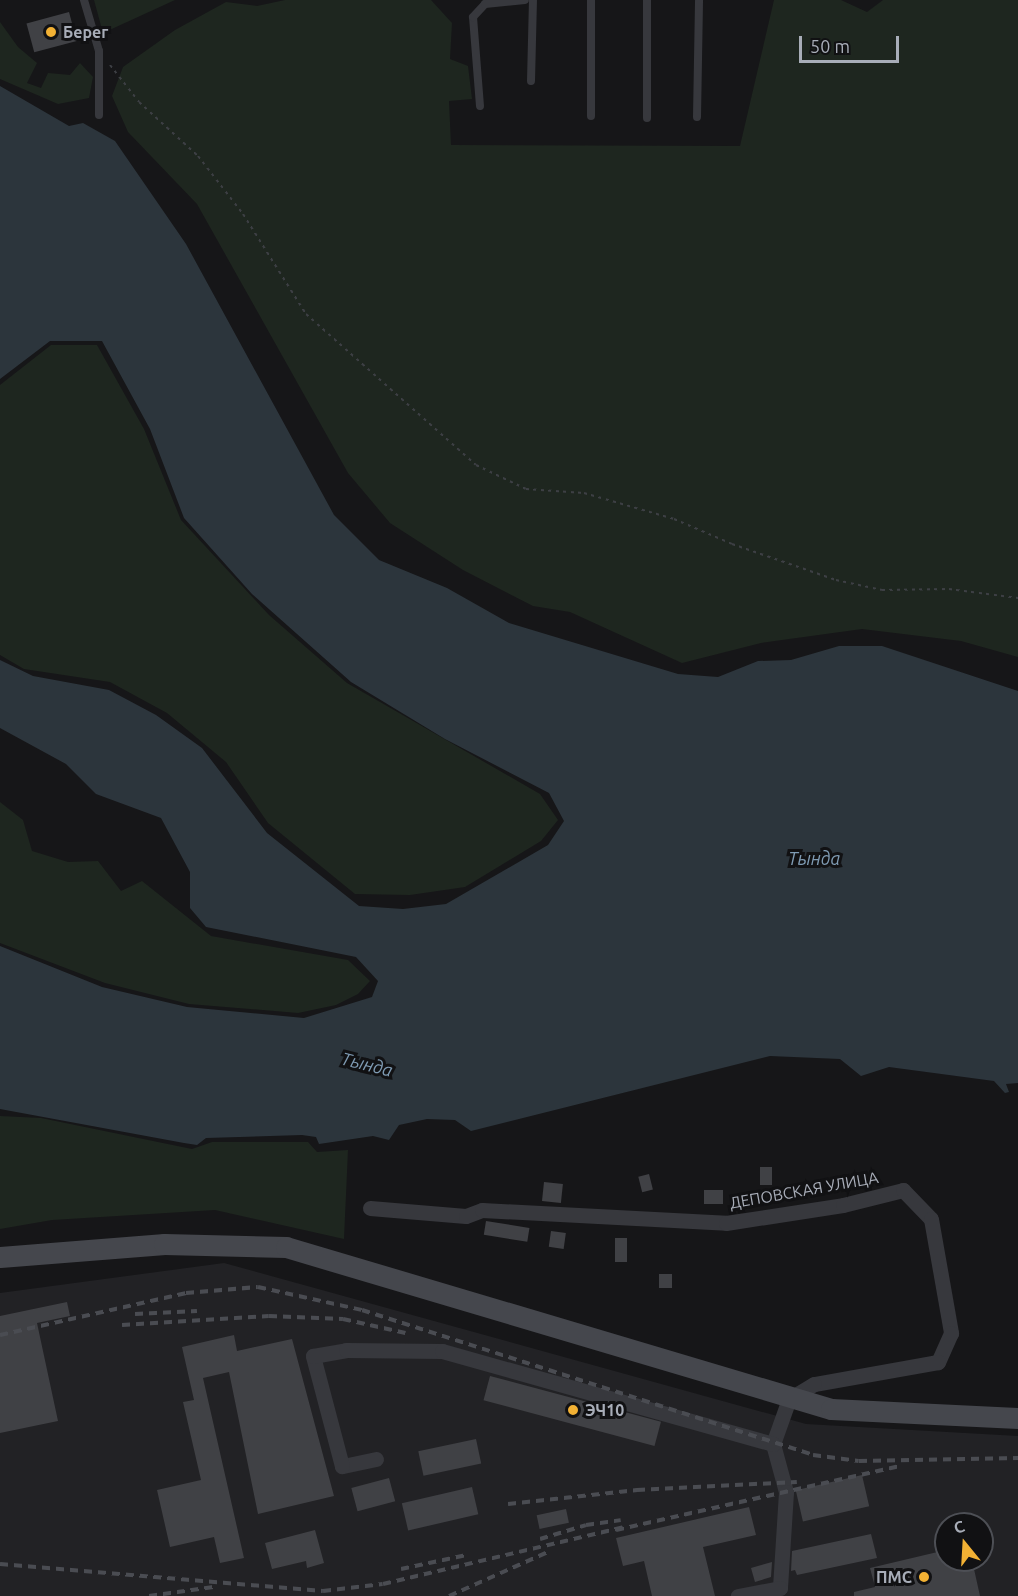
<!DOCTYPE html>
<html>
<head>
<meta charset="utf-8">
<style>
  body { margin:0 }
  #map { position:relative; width:1018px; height:1596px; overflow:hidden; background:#161618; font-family:Ubuntu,sans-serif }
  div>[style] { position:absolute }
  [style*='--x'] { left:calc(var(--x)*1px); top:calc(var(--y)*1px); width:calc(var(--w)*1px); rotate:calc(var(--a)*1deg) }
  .built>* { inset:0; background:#222225 }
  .green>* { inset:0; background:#1e261f }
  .water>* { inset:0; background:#2c353c }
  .building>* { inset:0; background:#404145; transform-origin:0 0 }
  .path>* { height:2px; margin-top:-1px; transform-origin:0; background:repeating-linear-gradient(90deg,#3d3f44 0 3px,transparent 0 7.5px) }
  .lane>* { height:8px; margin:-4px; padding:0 4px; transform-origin:4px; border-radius:4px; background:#37383d }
  .street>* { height:15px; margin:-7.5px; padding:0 7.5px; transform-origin:7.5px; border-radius:7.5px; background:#37383d }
  .secondary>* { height:21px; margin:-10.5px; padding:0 10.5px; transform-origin:10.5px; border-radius:10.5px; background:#45474d }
  .rail>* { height:4px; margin-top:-2px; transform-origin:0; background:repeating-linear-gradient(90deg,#4a4c52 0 8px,transparent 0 14px) }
  .dots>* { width:16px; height:16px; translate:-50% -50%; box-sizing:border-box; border:3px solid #111113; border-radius:50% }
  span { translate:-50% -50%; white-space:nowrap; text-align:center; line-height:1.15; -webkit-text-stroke:6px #111113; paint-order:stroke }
  .poi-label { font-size:16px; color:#a8adb8; font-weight:700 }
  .left { translate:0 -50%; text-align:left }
  .right { translate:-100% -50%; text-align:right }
  .street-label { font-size:16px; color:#a8adb8 }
  .water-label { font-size:18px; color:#7f9bb3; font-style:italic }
  .north { position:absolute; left:934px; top:1512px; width:60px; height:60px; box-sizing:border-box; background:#111113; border:2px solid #4d4f55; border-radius:50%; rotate:342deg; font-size:16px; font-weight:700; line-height:24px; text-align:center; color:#a8adb8 }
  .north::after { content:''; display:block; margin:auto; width:21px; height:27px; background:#f2b134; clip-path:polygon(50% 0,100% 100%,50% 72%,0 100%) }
  .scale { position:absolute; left:799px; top:36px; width:100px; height:27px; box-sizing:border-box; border:3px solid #a8adb8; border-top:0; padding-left:8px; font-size:18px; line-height:21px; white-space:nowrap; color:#a8adb8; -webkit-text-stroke:4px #111113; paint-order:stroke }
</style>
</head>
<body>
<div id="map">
  <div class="built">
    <i style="clip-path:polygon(evenodd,224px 1263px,806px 1424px,1018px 1436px,1018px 1596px,0 1596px,0 1293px,224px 1263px,946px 1524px,982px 1524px,982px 1560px,946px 1560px,946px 1524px)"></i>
  </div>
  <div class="green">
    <i style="clip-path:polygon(94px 0,175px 0,103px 33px)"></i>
    <i style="clip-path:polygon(285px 0,431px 0,452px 23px,450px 59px,468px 66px,472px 99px,449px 101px,451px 145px,740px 146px,774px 0,841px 0,867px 12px,883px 0,1018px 0,1018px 657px,961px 641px,862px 629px,761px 643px,682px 663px,570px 612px,533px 606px,463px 570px,390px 523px,348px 473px,197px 204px,128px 132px,112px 96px,123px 67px,175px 30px,226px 2px,257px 6px)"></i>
    <i style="clip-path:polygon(0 22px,18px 47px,37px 63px,27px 83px,41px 88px,48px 73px,70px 75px,80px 63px,93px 77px,89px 98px,58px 104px,0 79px)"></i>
    <i style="clip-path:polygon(51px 345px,97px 345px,144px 429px,181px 520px,269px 615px,347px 683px,540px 794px,558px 820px,541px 841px,465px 887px,410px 895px,355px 894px,268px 823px,226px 762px,167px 713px,110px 682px,24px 669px,0 655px,0 385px)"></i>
    <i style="clip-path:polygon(0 802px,23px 820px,32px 851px,68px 862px,98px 861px,121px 891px,142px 881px,211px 936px,348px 960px,370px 981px,358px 994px,336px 1005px,298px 1013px,189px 1004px,105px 983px,0 943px)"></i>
    <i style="clip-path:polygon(0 1116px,41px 1118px,192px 1149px,212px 1142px,308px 1142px,317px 1152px,348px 1150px,344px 1239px,215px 1210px,52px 1220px,0 1229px)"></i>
  </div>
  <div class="water">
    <i style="clip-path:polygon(0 86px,69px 126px,83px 123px,115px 141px,186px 244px,334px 515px,379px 560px,447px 588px,509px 623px,678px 674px,718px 677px,758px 661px,791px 660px,839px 646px,882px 646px,1018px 691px,1018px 1083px,1006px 1084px,1009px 1092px,1005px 1093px,994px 1081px,889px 1067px,861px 1076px,840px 1059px,770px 1056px,471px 1131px,455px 1120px,427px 1119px,399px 1125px,389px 1140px,373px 1136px,319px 1144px,316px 1137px,302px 1135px,206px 1138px,197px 1145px,184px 1143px,0 1109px,0 946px,102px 987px,187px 1007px,304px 1018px,372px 997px,378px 981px,356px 957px,206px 927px,190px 908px,190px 872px,161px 818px,96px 794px,66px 764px,0 728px,0 660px,33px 676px,109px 690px,156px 715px,202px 748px,267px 833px,359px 906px,403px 909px,446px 904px,548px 845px,564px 821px,549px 793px,445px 739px,351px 682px,252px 594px,184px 518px,150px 429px,102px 341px,50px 341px,0 379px)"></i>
  </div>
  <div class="building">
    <i style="left:69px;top:12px;width:30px;height:44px;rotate:75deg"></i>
    <i style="left:760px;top:1167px;width:12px;height:18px"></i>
    <i style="left:649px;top:1174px;width:16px;height:11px;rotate:76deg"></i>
    <i style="left:544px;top:1182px;width:19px;height:19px;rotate:6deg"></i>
    <i style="left:704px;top:1190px;width:19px;height:14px"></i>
    <i style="left:486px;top:1221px;width:44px;height:14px;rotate:9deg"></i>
    <i style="left:551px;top:1231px;width:15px;height:16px;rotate:8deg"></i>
    <i style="left:615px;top:1238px;width:12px;height:24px"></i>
    <i style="left:672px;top:1274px;width:14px;height:13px;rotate:90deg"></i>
    <i style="clip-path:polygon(67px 1302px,70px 1316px,37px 1323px,58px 1421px,0 1433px,0 1316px)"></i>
    <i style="clip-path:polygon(234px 1335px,237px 1351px,292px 1339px,334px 1496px,258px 1514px,229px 1372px,203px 1378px,244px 1558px,220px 1563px,214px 1537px,170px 1547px,157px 1490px,201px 1480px,183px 1402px,194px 1400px,182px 1347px)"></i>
    <i style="left:490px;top:1376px;width:177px;height:25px;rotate:15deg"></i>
    <i style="left:476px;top:1439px;width:25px;height:59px;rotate:78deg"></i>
    <i style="left:862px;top:1475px;width:32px;height:68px;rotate:77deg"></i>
    <i style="left:389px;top:1478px;width:24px;height:39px;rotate:75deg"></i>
    <i style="left:472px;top:1487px;width:28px;height:72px;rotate:77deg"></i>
    <i style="clip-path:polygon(749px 1507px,756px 1535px,703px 1547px,715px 1596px,652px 1596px,644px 1561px,623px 1566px,616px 1538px)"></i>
    <i style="left:566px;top:1509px;width:14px;height:30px;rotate:78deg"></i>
    <i style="clip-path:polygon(315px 1530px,324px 1563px,307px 1568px,306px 1561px,272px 1569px,265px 1543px)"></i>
    <i style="clip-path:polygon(871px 1534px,877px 1558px,797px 1575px,795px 1570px,791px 1571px,792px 1551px)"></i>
    <i style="clip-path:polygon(946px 1550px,946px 1560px,972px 1560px,980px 1596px,854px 1596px,854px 1592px,875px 1587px,870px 1568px)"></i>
    <i style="clip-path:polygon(772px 1562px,771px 1577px,755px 1582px,751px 1568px)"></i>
  </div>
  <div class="path">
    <i style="--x:110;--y:65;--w:47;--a:51.9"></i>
    <i style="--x:139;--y:102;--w:80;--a:42.5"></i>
    <i style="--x:198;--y:156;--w:73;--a:52.2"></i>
    <i style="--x:243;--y:214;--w:118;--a:57.8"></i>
    <i style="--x:306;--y:314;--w:227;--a:41.6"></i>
    <i style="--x:476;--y:465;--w:55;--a:25.6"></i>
    <i style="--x:526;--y:489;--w:58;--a:3.9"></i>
    <i style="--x:584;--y:493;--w:94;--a:16.1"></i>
    <i style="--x:674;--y:519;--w:63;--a:23.3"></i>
    <i style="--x:732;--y:544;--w:110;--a:19.1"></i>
    <i style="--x:836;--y:580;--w:47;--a:12.3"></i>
    <i style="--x:882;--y:590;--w:67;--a:-0.9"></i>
    <i style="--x:949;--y:589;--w:70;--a:7.4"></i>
  </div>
  <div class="lane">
    <i style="--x:84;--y:0;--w:53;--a:73.6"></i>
    <i style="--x:99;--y:51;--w:64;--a:90"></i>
    <i style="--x:591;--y:0;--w:116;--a:90"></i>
    <i style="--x:531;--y:81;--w:81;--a:-88.6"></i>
    <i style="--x:480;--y:106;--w:89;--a:-94.5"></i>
    <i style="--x:473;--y:17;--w:18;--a:-47"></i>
    <i style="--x:485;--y:4;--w:40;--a:-5.7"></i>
    <i style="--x:697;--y:117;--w:117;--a:-89"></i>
    <i style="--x:647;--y:118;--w:118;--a:-90"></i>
  </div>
  <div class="street">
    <i style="--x:370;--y:1208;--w:96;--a:4.8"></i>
    <i style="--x:466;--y:1216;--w:17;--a:-21"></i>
    <i style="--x:482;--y:1210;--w:244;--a:3"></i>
    <i style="--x:726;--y:1223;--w:118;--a:-8.7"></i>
    <i style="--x:843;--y:1205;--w:62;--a:-14"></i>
    <i style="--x:903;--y:1190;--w:40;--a:46"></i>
    <i style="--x:931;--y:1219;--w:116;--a:80"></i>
    <i style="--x:951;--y:1333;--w:32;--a:114"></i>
    <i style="--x:938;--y:1362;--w:126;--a:169.9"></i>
    <i style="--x:814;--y:1384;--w:29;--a:149"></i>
    <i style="--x:789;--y:1399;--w:48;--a:109.6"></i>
    <i style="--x:773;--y:1444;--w:50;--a:74.8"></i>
    <i style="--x:786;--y:1492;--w:96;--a:93.6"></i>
    <i style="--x:780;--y:1588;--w:43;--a:169.2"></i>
    <i style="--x:376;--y:1459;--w:35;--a:168"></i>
    <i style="--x:342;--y:1466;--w:114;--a:-104.8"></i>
    <i style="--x:313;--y:1356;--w:34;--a:-10"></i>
    <i style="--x:346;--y:1350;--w:96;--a:0.6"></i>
    <i style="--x:442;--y:1351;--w:344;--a:15.7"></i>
  </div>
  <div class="secondary">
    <i style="--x:0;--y:1257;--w:165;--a:-4.5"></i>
    <i style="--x:164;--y:1244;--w:122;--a:1.4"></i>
    <i style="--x:286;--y:1247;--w:569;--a:16.55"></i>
    <i style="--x:831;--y:1409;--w:187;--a:2.8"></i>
  </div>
  <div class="rail">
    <i style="--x:135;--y:1314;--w:62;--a:-2.8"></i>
    <i style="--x:122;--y:1325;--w:147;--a:-3.5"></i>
    <i style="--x:269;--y:1316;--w:74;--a:2.3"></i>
    <i style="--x:343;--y:1319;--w:64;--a:12.7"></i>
    <i style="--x:0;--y:1335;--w:191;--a:-12.7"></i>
    <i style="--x:186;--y:1293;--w:72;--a:-4.8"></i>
    <i style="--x:258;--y:1287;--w:107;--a:12.5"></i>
    <i style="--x:362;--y:1310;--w:474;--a:17.8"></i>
    <i style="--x:813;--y:1455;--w:46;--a:7.4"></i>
    <i style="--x:859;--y:1461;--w:159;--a:-1.1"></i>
    <i style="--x:508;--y:1504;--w:130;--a:-6.2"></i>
    <i style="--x:637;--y:1490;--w:160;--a:-2.9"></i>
    <i style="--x:616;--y:1530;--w:291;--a:-12.7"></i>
    <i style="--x:540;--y:1539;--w:48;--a:-16.9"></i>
    <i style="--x:586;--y:1525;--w:35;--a:-8"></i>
    <i style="--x:0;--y:1564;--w:324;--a:4.8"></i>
    <i style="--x:323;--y:1591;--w:60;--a:-6.7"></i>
    <i style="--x:383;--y:1584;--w:248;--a:-13.3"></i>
    <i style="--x:401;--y:1569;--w:67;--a:-12"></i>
    <i style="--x:149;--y:1596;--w:65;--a:-8"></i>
    <i style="--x:449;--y:1596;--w:111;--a:-24"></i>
  </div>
  <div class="dots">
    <i style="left:51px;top:32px;background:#f2b134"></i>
    <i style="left:573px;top:1410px;background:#f2b134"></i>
    <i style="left:924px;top:1577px;background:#f2b134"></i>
  </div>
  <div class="poi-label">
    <span class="left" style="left:63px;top:32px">Берег</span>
    <span class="left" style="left:585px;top:1410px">ЭЧ10</span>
    <span class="right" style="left:912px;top:1577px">ПМС</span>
  </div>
  <div class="street-label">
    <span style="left:804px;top:1190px;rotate:-10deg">ДЕПОВСКАЯ УЛИЦА</span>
  </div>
  <div class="water-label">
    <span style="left:814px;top:858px">Тында</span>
    <span style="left:367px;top:1064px;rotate:14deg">Тында</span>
  </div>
  <div class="north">С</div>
  <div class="scale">50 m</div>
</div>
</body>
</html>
